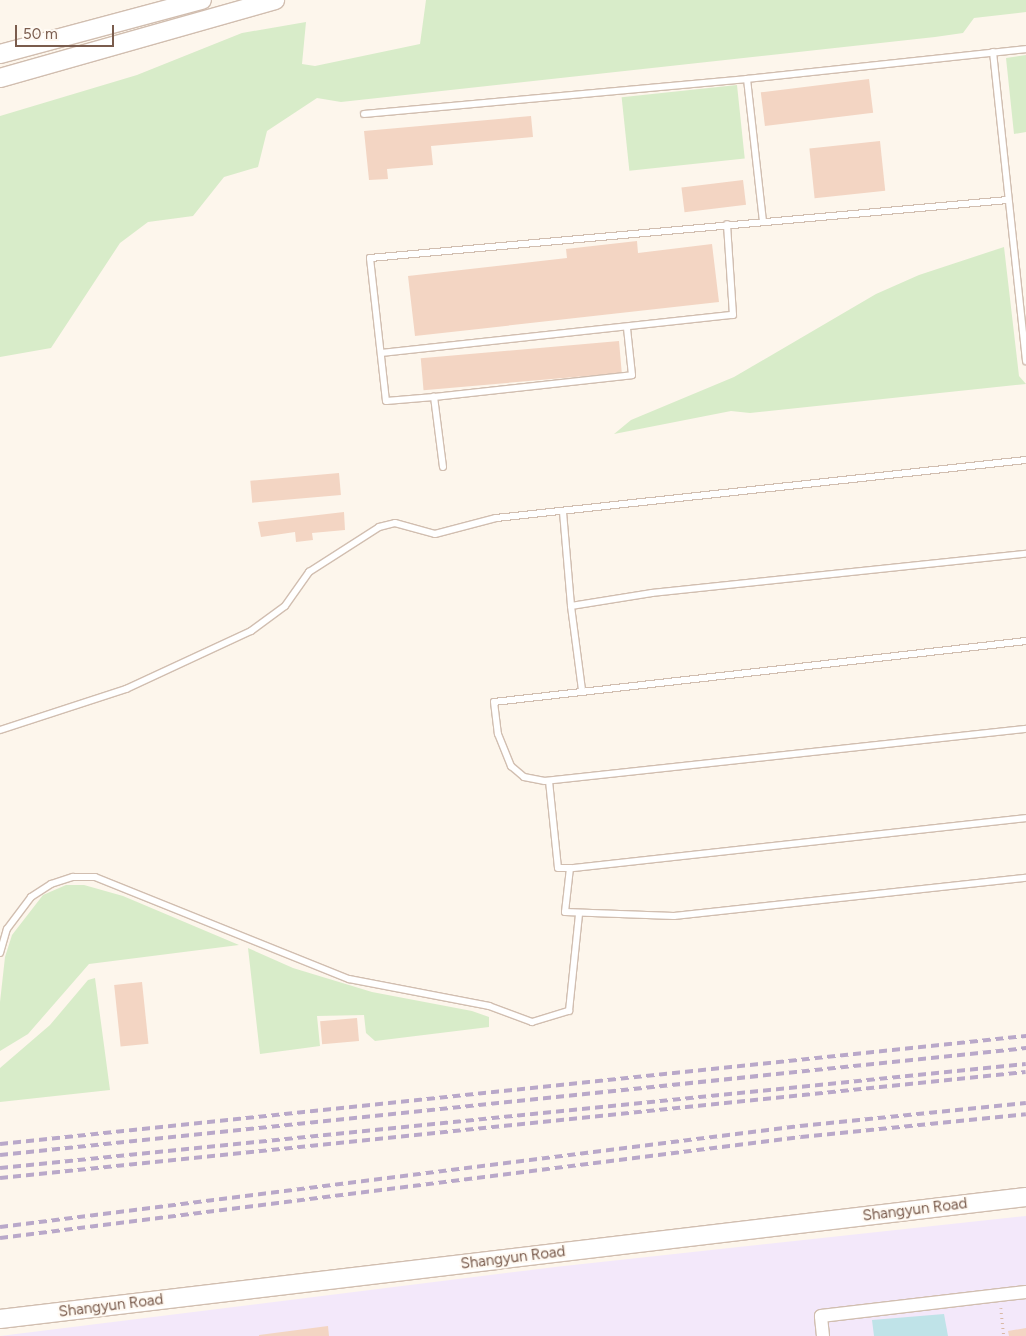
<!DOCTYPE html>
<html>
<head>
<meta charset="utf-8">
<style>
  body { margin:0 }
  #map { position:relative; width:1026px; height:1336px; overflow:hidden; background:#fdf6ec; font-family:Figtree,sans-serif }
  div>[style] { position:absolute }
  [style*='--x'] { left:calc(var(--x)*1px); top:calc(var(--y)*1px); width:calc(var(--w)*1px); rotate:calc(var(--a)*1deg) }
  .education>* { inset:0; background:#f3e8fa }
  .green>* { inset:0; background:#d8ecc9; transform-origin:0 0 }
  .water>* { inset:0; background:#bfe3e8 }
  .building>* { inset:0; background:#f3d5c3; transform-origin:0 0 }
  .path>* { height:2.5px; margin-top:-1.25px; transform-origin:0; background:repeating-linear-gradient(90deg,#d9b8a5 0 1px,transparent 0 5px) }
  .roads { filter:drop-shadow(1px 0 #d1beb0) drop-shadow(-1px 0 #d1beb0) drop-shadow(0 1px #d1beb0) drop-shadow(0 -1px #d1beb0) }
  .lane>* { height:6px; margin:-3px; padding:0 3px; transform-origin:3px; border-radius:3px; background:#fff }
  .street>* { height:12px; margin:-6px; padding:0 6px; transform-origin:6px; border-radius:6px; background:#fff }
  .secondary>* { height:18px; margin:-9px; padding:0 9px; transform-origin:9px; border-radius:9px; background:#fff }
  .rail>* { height:4px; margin-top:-2px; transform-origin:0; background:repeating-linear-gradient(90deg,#b9a8c9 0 8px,transparent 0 13px) }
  span { translate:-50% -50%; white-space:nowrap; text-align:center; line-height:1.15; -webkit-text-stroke:4px #fffaf3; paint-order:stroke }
  .street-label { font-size:15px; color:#7a5c4d }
  .scale { position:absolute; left:15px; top:25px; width:99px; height:22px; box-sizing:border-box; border:2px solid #7a5c4d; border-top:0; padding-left:6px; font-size:15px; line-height:18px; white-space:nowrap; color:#7a5c4d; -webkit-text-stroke:4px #fffaf3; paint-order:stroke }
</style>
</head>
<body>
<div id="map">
  <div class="education">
    <i style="clip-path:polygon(1026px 1216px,1026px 1336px,0 1336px,555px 1267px)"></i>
  </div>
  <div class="green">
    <i style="clip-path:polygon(426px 0,1026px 0,1026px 12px,974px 18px,963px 33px,935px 37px,341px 102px,317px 98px,267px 131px,258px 167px,224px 177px,193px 216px,148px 222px,120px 243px,51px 348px,0 357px,0 116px,137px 75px,242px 33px,306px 22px,302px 64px,315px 66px,420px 44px)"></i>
    <i style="clip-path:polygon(1026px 55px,1026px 132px,1014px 134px,1006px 58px)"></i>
    <i style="left:737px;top:85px;width:74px;height:116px;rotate:84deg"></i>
    <i style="clip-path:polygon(1004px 247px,1019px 376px,1026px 384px,750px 413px,731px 411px,614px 434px,631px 420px,734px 377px,876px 294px,919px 275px)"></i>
    <i style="clip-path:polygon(66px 885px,84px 885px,123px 896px,239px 945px,89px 964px,28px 1034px,0 1051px,0 1002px,5px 957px,12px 935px,43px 895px)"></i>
    <i style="clip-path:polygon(248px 948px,293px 968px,372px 992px,472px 1011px,489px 1017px,489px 1027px,375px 1041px,366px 1033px,364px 1015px,317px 1016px,320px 1046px,260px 1054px)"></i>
    <i style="clip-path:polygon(95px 978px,110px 1090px,0 1102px,0 1068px,50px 1025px,88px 980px)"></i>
  </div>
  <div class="water">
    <i style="clip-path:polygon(944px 1314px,948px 1336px,874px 1336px,872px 1320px)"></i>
  </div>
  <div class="building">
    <i style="left:869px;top:79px;width:34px;height:109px;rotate:83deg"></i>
    <i style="clip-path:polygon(531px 116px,533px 137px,431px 146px,433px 165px,387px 169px,388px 179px,369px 180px,364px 131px)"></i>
    <i style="left:880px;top:141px;width:50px;height:71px;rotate:84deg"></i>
    <i style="left:743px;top:180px;width:25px;height:62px;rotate:83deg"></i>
    <i style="clip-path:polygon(637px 241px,638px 253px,712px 244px,719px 302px,415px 336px,408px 276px,567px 258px,566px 249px)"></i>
    <i style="left:619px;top:341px;width:32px;height:199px;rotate:85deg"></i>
    <i style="left:339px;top:473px;width:22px;height:89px;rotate:85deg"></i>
    <i style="clip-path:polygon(344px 512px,345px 530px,312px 533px,313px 540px,296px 542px,295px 532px,261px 537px,258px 522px)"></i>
    <i style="left:142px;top:982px;width:62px;height:28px;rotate:84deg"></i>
    <i style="left:357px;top:1018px;width:23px;height:37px;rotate:85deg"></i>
    <i style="clip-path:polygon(328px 1326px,329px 1336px,259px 1336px,259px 1335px)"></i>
    <i style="clip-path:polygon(1026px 1328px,1026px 1336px,1009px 1336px,1008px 1331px)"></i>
  </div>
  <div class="path">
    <i style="--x:1001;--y:1308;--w:28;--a:84"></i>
  </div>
  <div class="roads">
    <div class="lane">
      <i style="--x:993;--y:52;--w:311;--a:83.9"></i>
      <i style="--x:747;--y:79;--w:143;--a:83.6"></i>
      <i style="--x:364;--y:114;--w:385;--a:-5.2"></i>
      <i style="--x:747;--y:79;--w:281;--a:-6.1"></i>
      <i style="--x:381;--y:353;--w:354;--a:-6.2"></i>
      <i style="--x:733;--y:315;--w:91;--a:-93.8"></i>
      <i style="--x:434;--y:397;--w:199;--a:-6.3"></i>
      <i style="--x:632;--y:375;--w:47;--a:-96.1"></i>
      <i style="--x:443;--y:467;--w:71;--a:-97.3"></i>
      <i style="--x:434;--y:397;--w:48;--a:175.2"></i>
      <i style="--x:386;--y:401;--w:144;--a:-96.4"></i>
      <i style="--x:370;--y:258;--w:640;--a:-5.2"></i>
      <i style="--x:563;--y:512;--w:94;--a:85.1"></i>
      <i style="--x:1026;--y:641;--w:535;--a:173.46"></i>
      <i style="--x:494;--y:702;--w:32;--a:83"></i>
      <i style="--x:498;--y:734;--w:35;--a:68"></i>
      <i style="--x:511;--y:766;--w:17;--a:40"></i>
      <i style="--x:524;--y:777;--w:21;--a:11"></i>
      <i style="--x:545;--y:781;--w:484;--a:-6.2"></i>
      <i style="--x:582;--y:690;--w:85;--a:-97.5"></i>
      <i style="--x:571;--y:606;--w:82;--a:-9.1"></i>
      <i style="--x:652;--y:593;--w:376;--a:-6"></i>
      <i style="--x:0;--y:730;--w:133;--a:-18"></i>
      <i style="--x:126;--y:689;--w:138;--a:-24.9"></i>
      <i style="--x:251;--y:631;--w:42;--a:-36.3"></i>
      <i style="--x:285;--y:606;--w:42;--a:-54.8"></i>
      <i style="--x:309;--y:572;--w:83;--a:-32.7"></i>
      <i style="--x:379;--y:527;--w:16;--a:-14"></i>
      <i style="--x:395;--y:523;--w:41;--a:15.4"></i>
      <i style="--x:435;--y:534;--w:63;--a:-14.7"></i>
      <i style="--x:496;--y:518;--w:533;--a:-6.25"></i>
      <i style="--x:549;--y:781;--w:87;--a:84.1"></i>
      <i style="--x:558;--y:868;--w:12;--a:0"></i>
      <i style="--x:1026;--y:818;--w:459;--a:173.7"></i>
      <i style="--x:570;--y:868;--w:44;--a:96.5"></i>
      <i style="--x:565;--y:912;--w:109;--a:2.1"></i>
      <i style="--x:674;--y:916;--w:354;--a:-6.2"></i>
      <i style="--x:0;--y:953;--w:25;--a:-74"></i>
      <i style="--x:7;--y:929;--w:40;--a:-53"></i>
      <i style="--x:31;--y:897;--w:24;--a:-33"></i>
      <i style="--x:51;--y:884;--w:23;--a:-18"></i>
      <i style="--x:73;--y:877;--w:22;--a:0"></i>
      <i style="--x:95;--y:877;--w:274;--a:21.9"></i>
      <i style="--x:349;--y:979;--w:143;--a:10.9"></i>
      <i style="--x:489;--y:1006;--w:46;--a:20.4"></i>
      <i style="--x:532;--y:1022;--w:39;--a:-17"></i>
      <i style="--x:569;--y:1011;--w:98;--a:-84.1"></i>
    </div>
    <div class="street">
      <i style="--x:823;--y:1336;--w:20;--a:-96"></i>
      <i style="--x:821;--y:1316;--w:206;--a:-6.7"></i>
    </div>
    <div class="secondary">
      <i style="--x:0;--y:54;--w:209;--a:-15"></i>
      <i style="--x:0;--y:78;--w:286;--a:-15.8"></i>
      <i style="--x:0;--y:1319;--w:1033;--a:-6.78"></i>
    </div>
  </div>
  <div class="rail">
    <i style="--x:0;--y:1144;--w:1032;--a:-6.01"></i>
    <i style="--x:0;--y:1155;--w:1032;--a:-5.95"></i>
    <i style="--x:0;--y:1168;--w:1031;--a:-5.79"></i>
    <i style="--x:0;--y:1178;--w:1031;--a:-5.9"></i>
    <i style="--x:0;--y:1227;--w:806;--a:-7.2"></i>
    <i style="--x:800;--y:1126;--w:227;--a:-5.8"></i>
    <i style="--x:0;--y:1238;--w:807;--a:-7.19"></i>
    <i style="--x:801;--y:1137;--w:226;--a:-5.8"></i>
  </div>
  <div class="street-label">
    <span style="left:915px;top:1210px;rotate:-7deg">Shangyun Road</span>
    <span style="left:513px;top:1258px;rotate:-7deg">Shangyun Road</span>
    <span style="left:111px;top:1306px;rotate:-7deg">Shangyun Road</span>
  </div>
  <div class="scale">50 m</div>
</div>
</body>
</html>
